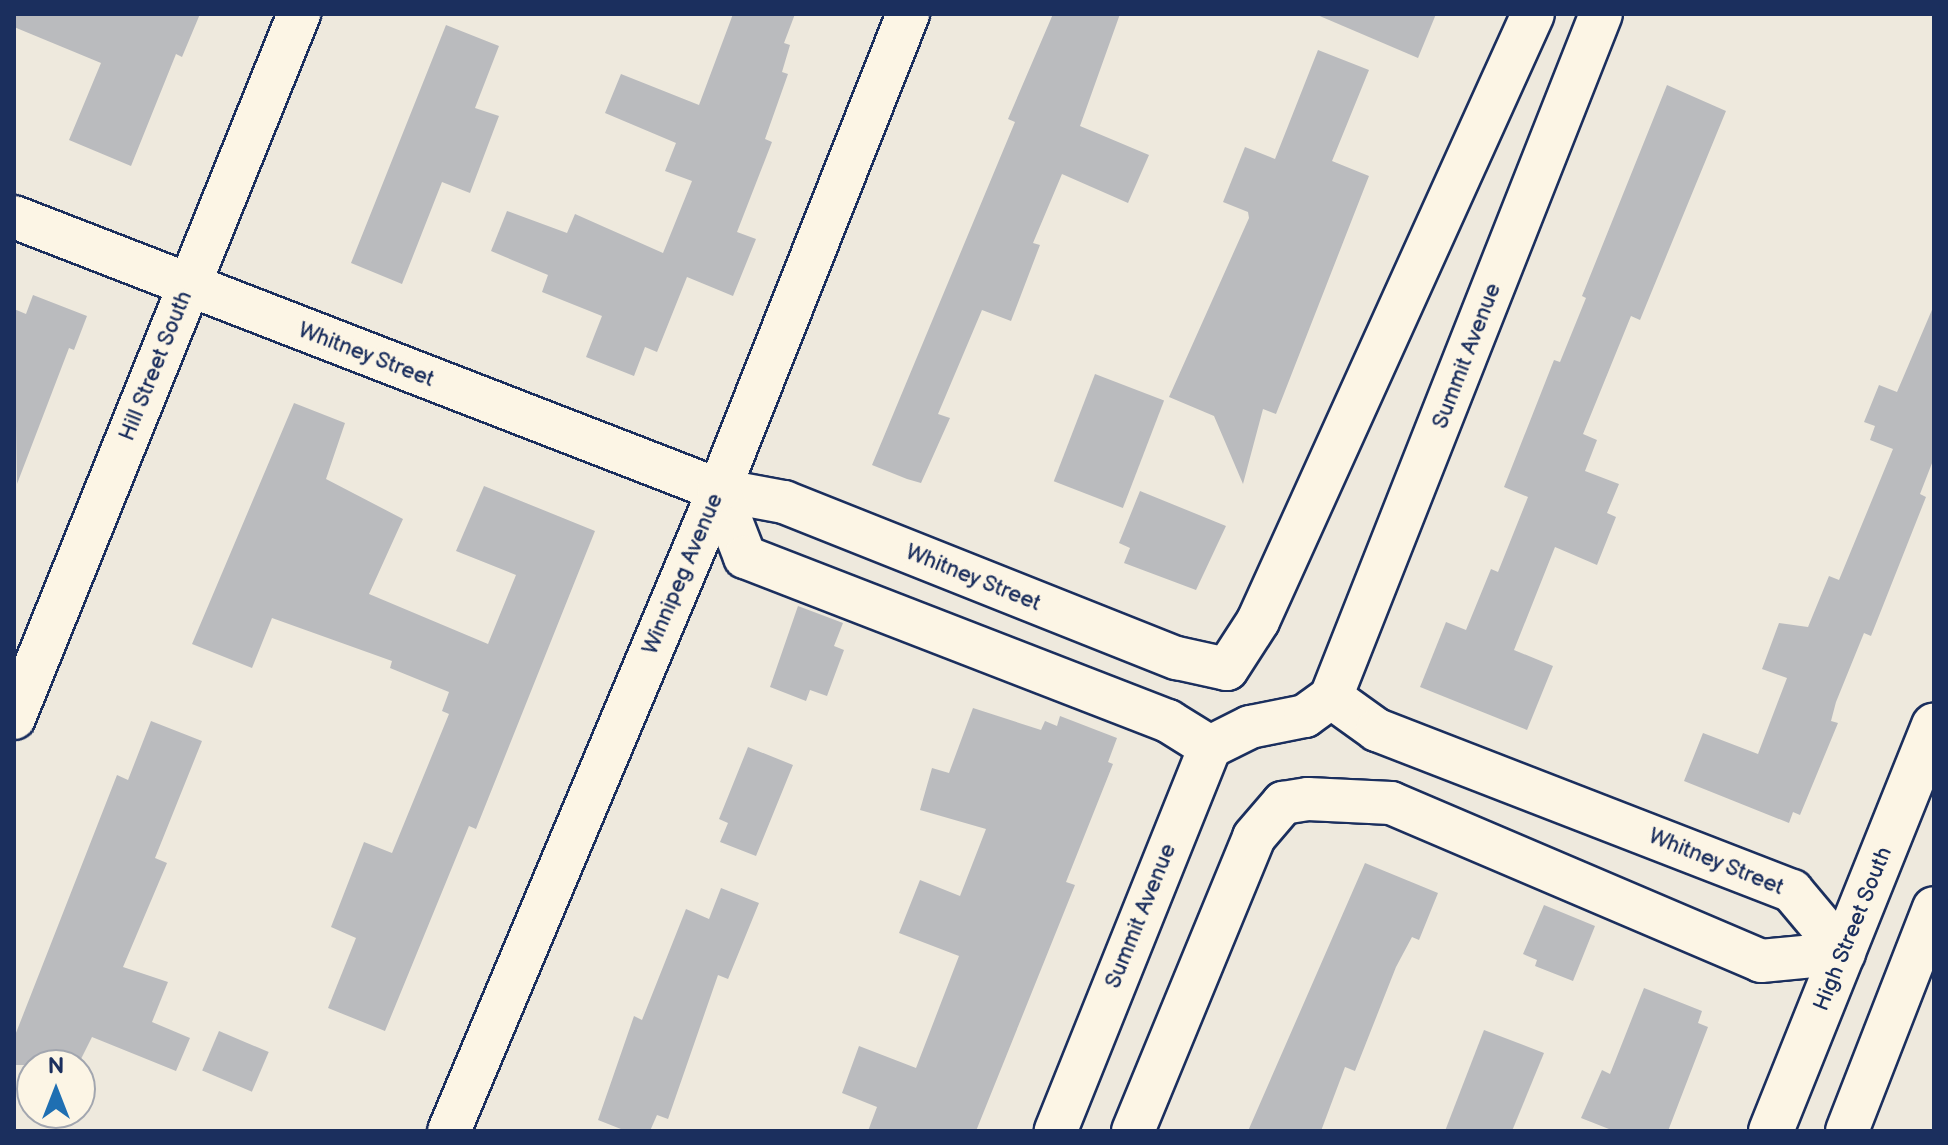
<!DOCTYPE html>
<html>
<head>
<meta charset="utf-8">
<style>
  body { margin:0 }
  #map { position:relative; width:1948px; height:1145px; overflow:hidden; background:#eee9dd; font-family:"Balsamiq Sans",sans-serif }
  div>[style] { position:absolute }
  [style*='--x'] { left:calc(var(--x)*1px); top:calc(var(--y)*1px); width:calc(var(--w)*1px); rotate:calc(var(--a)*1deg) }
  .building>* { inset:0; background:#babbbe; transform-origin:0 0 }
  .roads { filter:drop-shadow(2px 0 #1b2f5e) drop-shadow(-2px 0 #1b2f5e) drop-shadow(0 2px #1b2f5e) drop-shadow(0 -2px #1b2f5e) }
  .minor>* { height:42px; margin:-21px; padding:0 21px; transform-origin:21px; border-radius:21px; background:#fcf5e5 }
  .major>* { height:44px; margin:-22px; padding:0 22px; transform-origin:22px; border-radius:22px; background:#fcf5e5 }
  span { translate:-50% -50%; white-space:nowrap; text-align:center; line-height:1.15; -webkit-text-stroke:8px #fcf5e5; paint-order:stroke }
  .street-label { font-size:22px; color:#1b2f5e }
  .frame { position:absolute; inset:0; border:16px solid #1b2f5e; pointer-events:none }
  .north { position:absolute; left:16px; top:1049px; width:80px; height:80px; box-sizing:border-box; background:#fcf5e5; border:2px solid #a2a6af; border-radius:50%; rotate:0deg; font-size:22px; font-weight:700; line-height:32px; text-align:center; color:#1b2f5e }
  .north::after { content:''; display:block; margin:auto; width:28px; height:36px; background:#1f6fb2; clip-path:polygon(50% 0,100% 100%,50% 72%,0 100%) }
</style>
</head>
<body>
<div id="map">
  <div class="building">
    <i style="clip-path:polygon(14px 14px,200px 14px,182px 57px,176px 54px,131px 166px,69px 140px,101px 63px,14px 27px)"></i>
    <i style="clip-path:polygon(733px 14px,795px 14px,784px 43px,790px 45px,782px 72px,788px 74px,765px 139px,772px 142px,737px 232px,756px 239px,733px 296px,687px 277px,657px 352px,645px 347px,634px 376px,586px 357px,602px 316px,542px 292px,548px 275px,491px 251px,507px 211px,567px 233px,575px 214px,663px 253px,692px 181px,665px 171px,676px 143px,605px 113px,621px 74px,699px 105px)"></i>
    <i style="clip-path:polygon(1053px 14px,1120px 14px,1080px 126px,1149px 155px,1128px 203px,1062px 174px,1033px 243px,1040px 245px,1011px 321px,982px 310px,938px 414px,950px 418px,921px 483px,907px 479px,872px 465px,1015px 122px,1008px 119px)"></i>
    <i style="clip-path:polygon(1315px 14px,1436px 14px,1418px 58px)"></i>
    <i style="clip-path:polygon(446px 25px,499px 46px,475px 108px,499px 116px,470px 193px,442px 182px,402px 284px,351px 263px)"></i>
    <i style="clip-path:polygon(1318px 50px,1369px 70px,1332px 161px,1369px 176px,1276px 414px,1263px 409px,1243px 484px,1214px 416px,1169px 397px,1249px 218px,1248px 212px,1223px 202px,1245px 147px,1275px 159px)"></i>
    <i style="clip-path:polygon(1667px 85px,1726px 111px,1640px 320px,1631px 316px,1583px 434px,1597px 440px,1585px 471px,1619px 484px,1607px 513px,1616px 517px,1597px 565px,1555px 547px,1514px 650px,1553px 666px,1527px 730px,1420px 687px,1446px 622px,1466px 630px,1491px 569px,1498px 572px,1528px 497px,1504px 487px,1554px 360px,1560px 362px,1586px 298px,1582px 296px)"></i>
    <i style="clip-path:polygon(33px 295px,87px 316px,74px 350px,69px 348px,17px 484px,14px 309px,26px 314px)"></i>
    <i style="clip-path:polygon(1934px 305px,1934px 458px,1920px 494px,1926px 497px,1871px 636px,1864px 633px,1836px 702px,1831px 721px,1838px 723px,1800px 815px,1793px 812px,1789px 823px,1684px 781px,1703px 733px,1758px 754px,1787px 678px,1762px 669px,1779px 623px,1808px 627px,1829px 576px,1839px 580px,1893px 449px,1870px 440px,1875px 426px,1864px 422px,1879px 385px,1897px 392px)"></i>
    <i style="left:1095px;top:374px;width:74px;height:115px;rotate:21deg"></i>
    <i style="clip-path:polygon(294px 403px,345px 423px,326px 479px,403px 519px,369px 594px,488px 644px,516px 575px,456px 551px,484px 486px,595px 531px,476px 829px,469px 826px,385px 1031px,328px 1008px,356px 938px,331px 927px,364px 842px,392px 853px,449px 714px,442px 711px,449px 692px,390px 668px,392px 661px,272px 618px,252px 668px,192px 644px)"></i>
    <i style="clip-path:polygon(1140px 491px,1226px 526px,1196px 590px,1124px 563px,1130px 548px,1119px 543px)"></i>
    <i style="clip-path:polygon(798px 606px,843px 623px,834px 646px,844px 650px,827px 696px,810px 690px,806px 701px,770px 687px)"></i>
    <i style="clip-path:polygon(973px 708px,1041px 730px,1045px 721px,1057px 726px,1060px 716px,1117px 738px,1108px 762px,1113px 764px,1066px 882px,1075px 885px,976px 1131px,868px 1131px,877px 1107px,842px 1093px,859px 1046px,916px 1068px,959px 956px,899px 933px,920px 880px,960px 896px,986px 829px,920px 810px,932px 768px,949px 773px)"></i>
    <i style="clip-path:polygon(151px 721px,202px 741px,155px 858px,167px 863px,123px 967px,168px 982px,152px 1022px,190px 1038px,176px 1071px,92px 1037px,78px 1065px,14px 1065px,14px 1038px,117px 775px,128px 780px)"></i>
    <i style="clip-path:polygon(748px 747px,793px 765px,756px 856px,720px 842px,728px 823px,719px 819px)"></i>
    <i style="clip-path:polygon(1365px 863px,1438px 893px,1419px 940px,1412px 937px,1396px 967px,1355px 1071px,1345px 1067px,1321px 1131px,1248px 1131px)"></i>
    <i style="clip-path:polygon(721px 888px,759px 903px,728px 979px,718px 975px,668px 1119px,657px 1115px,650px 1131px,626px 1131px,598px 1120px,634px 1016px,642px 1020px,686px 909px,709px 919px)"></i>
    <i style="clip-path:polygon(1544px 905px,1595px 926px,1573px 981px,1535px 966px,1537px 960px,1523px 954px)"></i>
    <i style="clip-path:polygon(1644px 988px,1702px 1011px,1698px 1023px,1708px 1027px,1668px 1131px,1614px 1131px,1581px 1118px,1602px 1070px,1610px 1074px)"></i>
    <i style="clip-path:polygon(1484px 1030px,1544px 1053px,1512px 1131px,1445px 1131px)"></i>
    <i style="left:219px;top:1031px;width:54px;height:43px;rotate:23deg"></i>
  </div>
  <div class="roads">
    <div class="minor">
      <i style="--x:14;--y:217;--w:756;--a:21.17"></i>
      <i style="--x:719;--y:490;--w:66;--a:10.5"></i>
      <i style="--x:784;--y:502;--w:423;--a:21.7"></i>
      <i style="--x:1177;--y:658;--w:51;--a:12.4"></i>
      <i style="--x:1227;--y:669;--w:57;--a:-57.1"></i>
      <i style="--x:1258;--y:621;--w:666;--a:-65.63"></i>
      <i style="--x:719;--y:490;--w:72;--a:68.8"></i>
      <i style="--x:745;--y:557;--w:454;--a:21.2"></i>
      <i style="--x:1168;--y:721;--w:49;--a:31.8"></i>
      <i style="--x:1210;--y:747;--w:414;--a:111.9"></i>
      <i style="--x:1331;--y:697;--w:734;--a:-68.43"></i>
      <i style="--x:1331;--y:697;--w:57;--a:35.7"></i>
      <i style="--x:1377;--y:730;--w:445;--a:21.2"></i>
      <i style="--x:1792;--y:891;--w:81;--a:50"></i>
      <i style="--x:14;--y:718;--w:760;--a:-67.96"></i>
      <i style="--x:1210;--y:747;--w:45;--a:-26.6"></i>
      <i style="--x:1250;--y:727;--w:56;--a:-11.3"></i>
      <i style="--x:1305;--y:716;--w:32;--a:-36"></i>
      <i style="--x:449;--y:1131;--w:696;--a:-67.16"></i>
      <i style="--x:719;--y:490;--w:512;--a:-68.34"></i>
      <i style="--x:1133;--y:1131;--w:318;--a:-67.6"></i>
      <i style="--x:1254;--y:837;--w:45;--a:-49.5"></i>
      <i style="--x:1283;--y:803;--w:25;--a:-9"></i>
      <i style="--x:1308;--y:799;--w:83;--a:2.8"></i>
      <i style="--x:1391;--y:803;--w:402;--a:23.1"></i>
      <i style="--x:1761;--y:961;--w:83;--a:-5.5"></i>
      <i style="--x:1847;--y:1131;--w:239;--a:-68.7"></i>
    </div>
    <div class="major">
      <i style="--x:1771;--y:1131;--w:437;--a:-68.1"></i>
    </div>
  </div>
  <div class="street-label">
    <span style="left:366px;top:355px;rotate:21deg">Whitney Street</span>
    <span style="left:1467px;top:356px;rotate:-69deg">Summit Avenue</span>
    <span style="left:156px;top:366px;rotate:-68deg">Hill Street South</span>
    <span style="left:683px;top:574px;rotate:-67deg">Winnipeg Avenue</span>
    <span style="left:973px;top:578px;rotate:22deg">Whitney Street</span>
    <span style="left:1716px;top:862px;rotate:22deg">Whitney Street</span>
    <span style="left:1141px;top:916px;rotate:-68deg">Summit Avenue</span>
    <span style="left:1853px;top:929px;rotate:-68deg">High Street South</span>
  </div>
  <div class="frame"></div>
  <div class="north">N</div>
</div>
</body>
</html>
